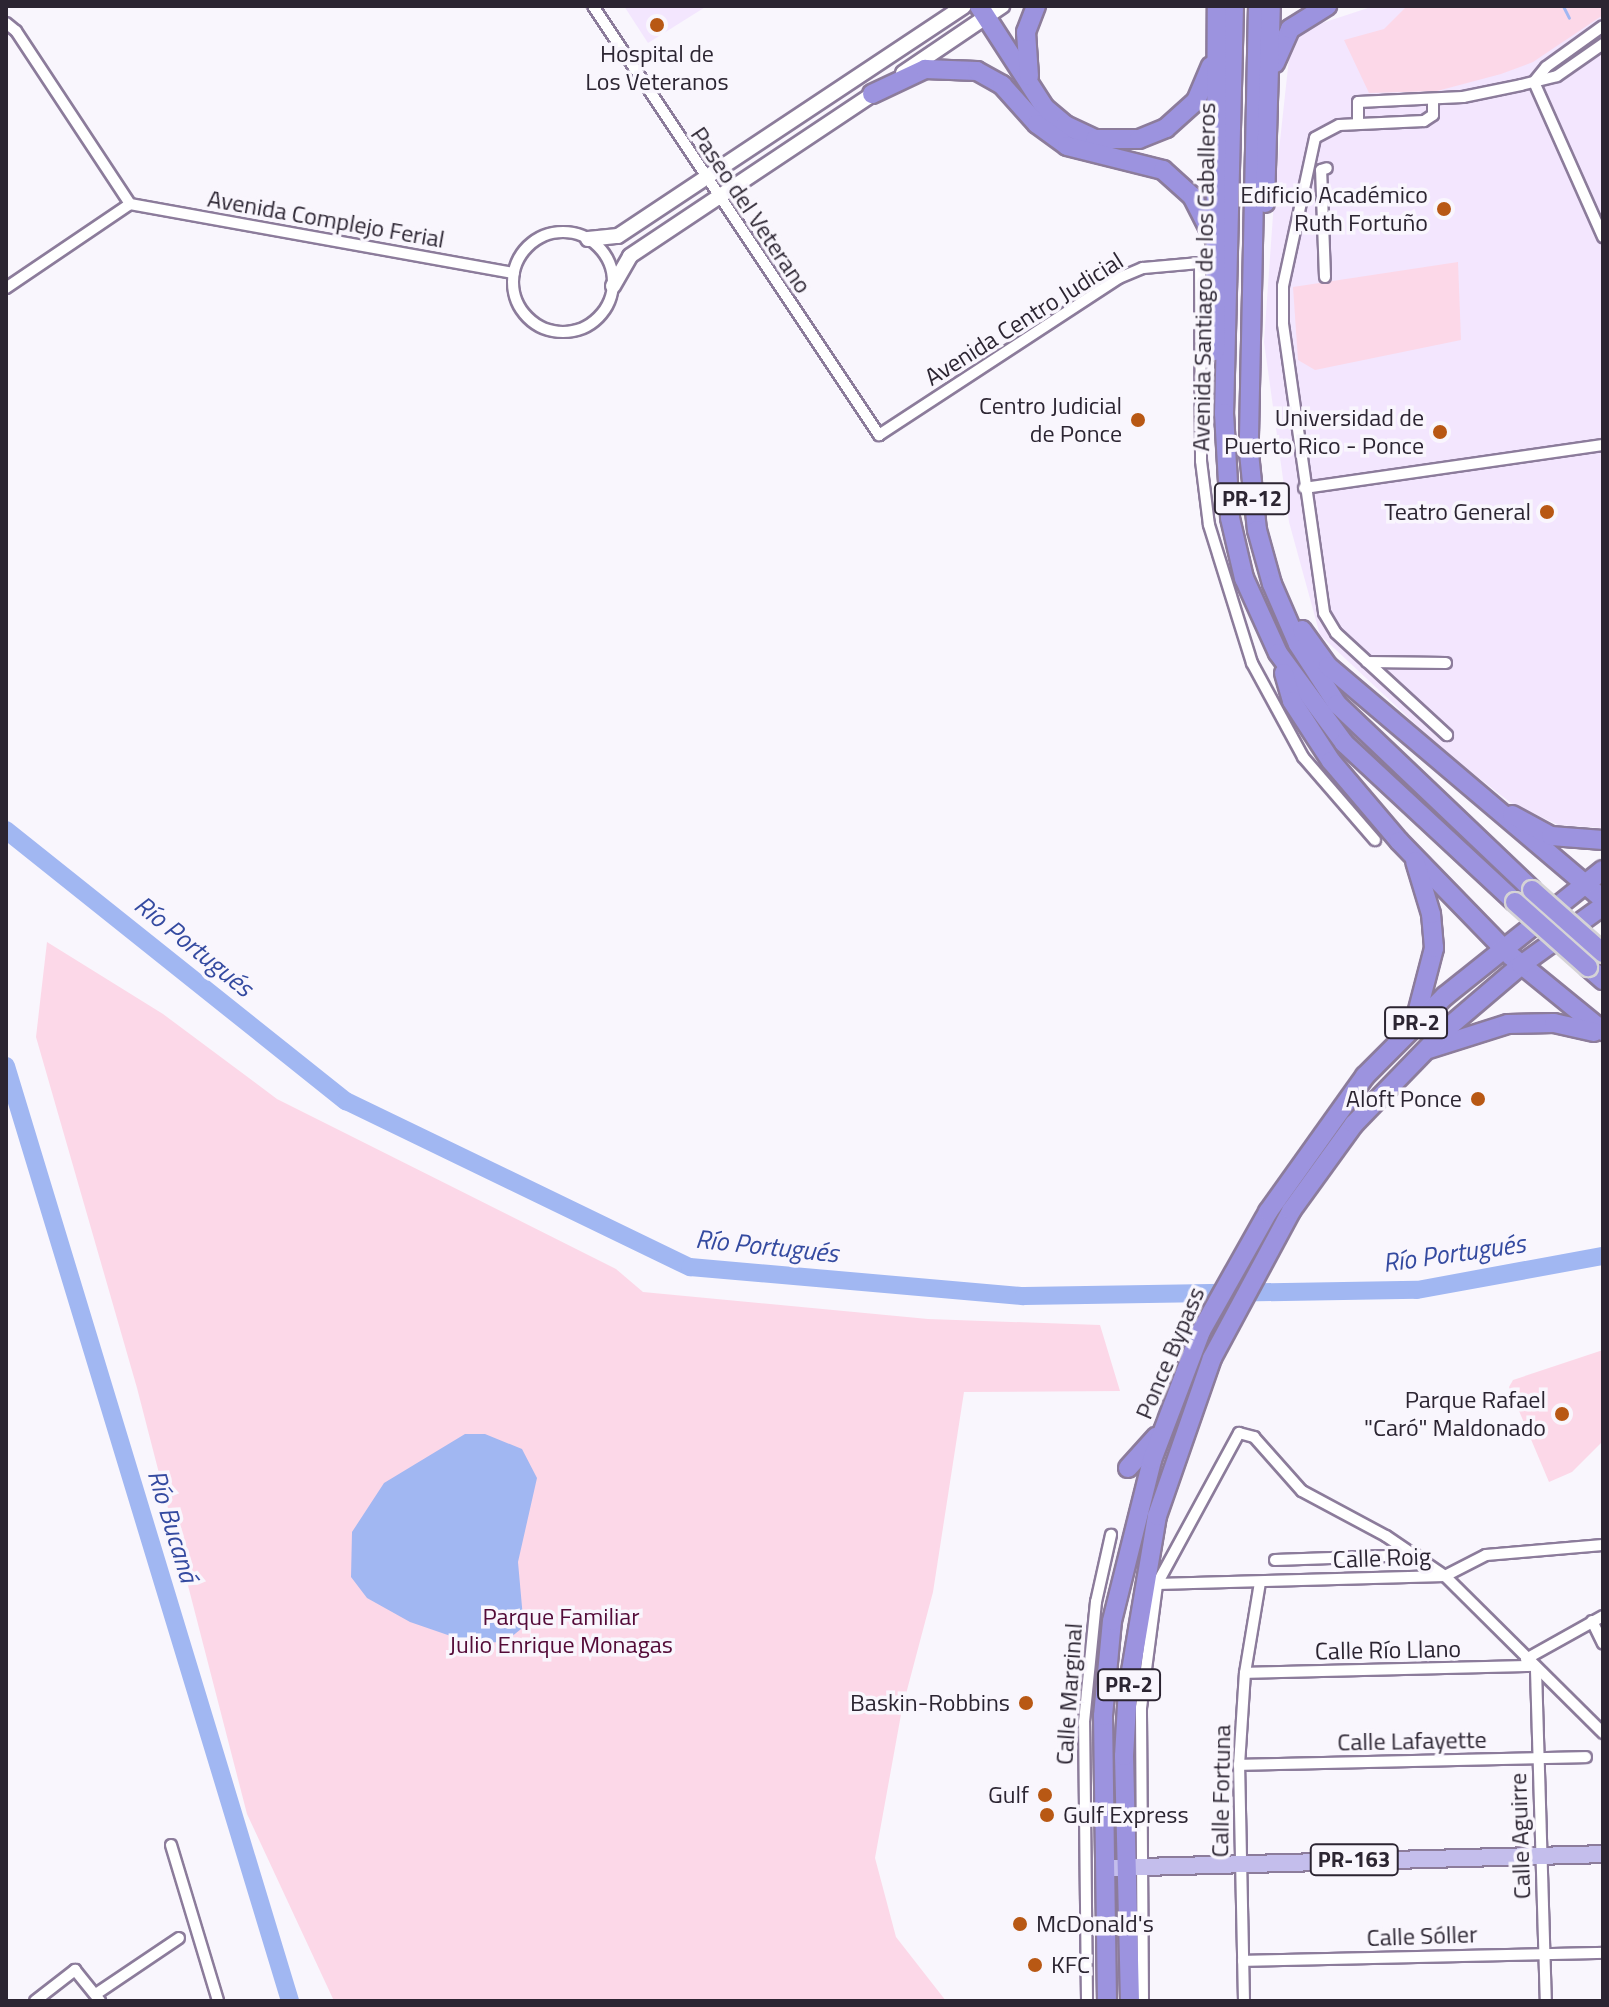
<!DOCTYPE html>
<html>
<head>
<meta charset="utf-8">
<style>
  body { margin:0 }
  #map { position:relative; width:1609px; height:2007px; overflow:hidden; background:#f9f6fd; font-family:"Titillium Web",sans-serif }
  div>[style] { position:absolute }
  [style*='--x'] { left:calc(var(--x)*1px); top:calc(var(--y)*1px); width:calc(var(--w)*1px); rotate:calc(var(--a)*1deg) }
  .built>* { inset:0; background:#f3e6fe }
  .green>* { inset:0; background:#fcd8e8 }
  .water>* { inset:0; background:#a1b7f2 }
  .stream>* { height:3px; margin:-1.5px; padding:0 1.5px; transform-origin:1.5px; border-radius:1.5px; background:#a1b7f2 }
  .river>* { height:18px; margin:-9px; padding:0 9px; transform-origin:9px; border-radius:9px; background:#a1b7f2 }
  .roads { filter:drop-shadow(2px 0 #8c7c9b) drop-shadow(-2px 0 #8c7c9b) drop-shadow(0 2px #8c7c9b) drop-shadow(0 -2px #8c7c9b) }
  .street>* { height:10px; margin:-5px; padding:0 5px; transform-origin:5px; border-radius:5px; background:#fff }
  .street>.ring { margin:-5px; padding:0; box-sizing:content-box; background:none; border:10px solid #fff; border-radius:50% }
  .secondary>* { height:14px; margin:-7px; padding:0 7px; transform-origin:7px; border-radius:7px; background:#fff }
  .primary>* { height:16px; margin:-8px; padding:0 8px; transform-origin:8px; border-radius:8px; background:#c4beec }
  .highway>* { height:18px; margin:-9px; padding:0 9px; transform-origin:9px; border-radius:9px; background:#9c93df }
  .bridges { filter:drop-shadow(2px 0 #d5d3d6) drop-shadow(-2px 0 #d5d3d6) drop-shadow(0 2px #d5d3d6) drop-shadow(0 -2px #d5d3d6) }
  .highway-bridge>* { height:18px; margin:-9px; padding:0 9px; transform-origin:9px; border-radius:9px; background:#9c93df }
  .dots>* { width:22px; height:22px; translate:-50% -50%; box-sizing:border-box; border:4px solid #f9f6fd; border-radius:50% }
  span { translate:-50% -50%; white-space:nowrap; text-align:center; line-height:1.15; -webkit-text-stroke:7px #f9f6fd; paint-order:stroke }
  .shield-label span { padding:2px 6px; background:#f9f6fd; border:2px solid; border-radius:6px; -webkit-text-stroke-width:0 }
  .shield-label { font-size:22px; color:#2c2532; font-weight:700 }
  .poi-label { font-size:24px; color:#2c2532 }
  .right { translate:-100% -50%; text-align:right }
  .left { translate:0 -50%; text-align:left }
  .street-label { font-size:24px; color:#2c2532 }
  .park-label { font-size:24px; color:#540b38 }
  .water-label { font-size:26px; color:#344aa0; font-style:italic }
  .frame { position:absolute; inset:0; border:8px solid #2c2532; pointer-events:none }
</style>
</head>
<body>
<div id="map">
  <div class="built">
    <i style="clip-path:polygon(624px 6px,707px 6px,648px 43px)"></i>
    <i style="clip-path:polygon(1374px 6px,1603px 6px,1603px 828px,1558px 825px,1511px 803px,1444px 751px,1320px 635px,1289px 522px,1264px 342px,1275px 187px,1290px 49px,1307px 28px)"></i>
  </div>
  <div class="green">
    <i style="clip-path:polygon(1407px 6px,1603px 6px,1603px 15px,1533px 62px,1501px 74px,1437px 91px,1369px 93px,1344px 40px,1384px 29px)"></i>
    <i style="clip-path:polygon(1458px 262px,1461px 340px,1315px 370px,1298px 360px,1293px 287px)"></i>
    <i style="clip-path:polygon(47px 942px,163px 1014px,277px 1099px,616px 1269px,643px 1292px,928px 1319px,1100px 1325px,1120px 1391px,964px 1392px,933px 1592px,902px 1709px,875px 1858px,896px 1937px,946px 2001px,334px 2001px,247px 1814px,137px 1388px,36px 1037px)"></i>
    <i style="clip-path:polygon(1603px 1350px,1603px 1441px,1572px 1472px,1549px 1482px,1509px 1387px,1513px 1380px)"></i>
  </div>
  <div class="water">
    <i style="clip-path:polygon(465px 1434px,485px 1434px,522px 1449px,537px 1478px,518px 1562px,523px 1618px,521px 1629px,505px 1642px,471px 1643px,410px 1622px,367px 1598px,351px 1577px,352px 1532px,384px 1483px)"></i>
  </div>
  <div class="stream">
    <i style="--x:1563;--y:6;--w:13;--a:63"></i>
  </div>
  <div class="river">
    <i style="--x:6;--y:830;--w:435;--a:38.6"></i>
    <i style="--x:346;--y:1101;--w:382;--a:25.8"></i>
    <i style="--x:690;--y:1267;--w:335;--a:5"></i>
    <i style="--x:1024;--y:1296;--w:393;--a:-0.9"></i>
    <i style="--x:1417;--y:1290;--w:189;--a:-10.4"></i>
    <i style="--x:6;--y:1066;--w:977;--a:73.1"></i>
  </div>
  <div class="roads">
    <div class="street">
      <i style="--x:593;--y:6;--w:516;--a:56.31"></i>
      <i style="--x:879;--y:435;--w:287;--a:-33.2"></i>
      <i style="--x:1119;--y:278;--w:26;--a:-23"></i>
      <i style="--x:1143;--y:268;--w:57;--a:-5"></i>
      <i style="--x:1200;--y:263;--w:198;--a:89.7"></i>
      <i style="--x:1201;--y:461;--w:64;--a:82.9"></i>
      <i style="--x:1209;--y:525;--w:145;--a:72.7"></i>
      <i style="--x:1252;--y:663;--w:107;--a:61.5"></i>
      <i style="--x:1303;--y:757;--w:110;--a:49.1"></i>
      <i style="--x:6;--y:23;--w:13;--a:39"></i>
      <i style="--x:16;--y:31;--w:207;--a:56.6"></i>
      <i style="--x:1534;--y:82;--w:170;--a:66"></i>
      <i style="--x:1534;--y:82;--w:19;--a:-51"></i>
      <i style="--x:1546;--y:67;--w:70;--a:-35.7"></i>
      <i style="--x:1433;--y:99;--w:16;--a:90"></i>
      <i style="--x:1433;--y:115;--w:11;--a:146"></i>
      <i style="--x:1424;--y:121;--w:85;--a:177.3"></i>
      <i style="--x:1339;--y:125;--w:27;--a:152"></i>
      <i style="--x:1315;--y:138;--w:151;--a:102.2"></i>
      <i style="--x:1283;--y:286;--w:38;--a:90"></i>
      <i style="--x:1283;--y:324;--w:292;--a:81.9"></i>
      <i style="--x:1324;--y:613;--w:23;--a:59"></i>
      <i style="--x:1336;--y:633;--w:151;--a:42.6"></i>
      <i style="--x:1358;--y:124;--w:22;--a:-90"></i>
      <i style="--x:1358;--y:102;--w:105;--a:-2.7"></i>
      <i style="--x:1463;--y:97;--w:59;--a:-11.7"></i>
      <i style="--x:1521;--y:85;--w:37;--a:-14"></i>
      <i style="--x:1557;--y:76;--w:56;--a:-34.8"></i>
      <i style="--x:130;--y:204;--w:390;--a:10.2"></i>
      <i class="ring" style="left:513px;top:232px;width:90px;height:90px"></i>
      <i style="--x:1325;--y:277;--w:107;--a:-92.1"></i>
      <i style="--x:1321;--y:170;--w:6;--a:-18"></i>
      <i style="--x:6;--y:288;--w:150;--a:-34.1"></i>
      <i style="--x:1304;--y:488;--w:302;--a:-8.2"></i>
      <i style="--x:1367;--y:662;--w:79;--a:0.7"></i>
      <i style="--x:1275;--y:1560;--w:141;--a:-2"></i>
      <i style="--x:1157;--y:1584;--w:288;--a:-1.6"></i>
      <i style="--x:1445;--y:1576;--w:46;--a:-27.1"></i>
      <i style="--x:1486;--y:1555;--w:117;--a:-4.9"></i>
      <i style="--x:1592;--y:1621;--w:25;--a:64"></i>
      <i style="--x:1526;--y:1659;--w:88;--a:-29.2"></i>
      <i style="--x:1536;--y:1670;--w:331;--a:88.3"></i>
      <i style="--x:1245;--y:1673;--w:287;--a:-1.4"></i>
      <i style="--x:1239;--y:1765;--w:347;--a:-1.3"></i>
      <i style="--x:171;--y:1845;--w:163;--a:73.2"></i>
      <i style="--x:1243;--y:1961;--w:360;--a:-1.3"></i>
      <i style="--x:96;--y:1994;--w:100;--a:-34"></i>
      <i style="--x:35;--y:2001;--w:51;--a:-37.8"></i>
      <i style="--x:75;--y:1970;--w:40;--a:51"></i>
      <i style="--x:1087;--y:2001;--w:279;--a:-90.6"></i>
      <i style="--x:1084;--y:1722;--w:121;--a:-84.3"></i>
      <i style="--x:1096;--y:1602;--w:69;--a:-77.4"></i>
      <i style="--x:1143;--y:2001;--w:293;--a:-90.4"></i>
      <i style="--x:1141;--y:1708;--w:125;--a:-82.6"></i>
      <i style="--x:1157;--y:1584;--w:172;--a:-61.5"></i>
      <i style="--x:1239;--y:1433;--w:16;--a:15"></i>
      <i style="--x:1254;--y:1437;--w:72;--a:48.4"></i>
      <i style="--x:1302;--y:1491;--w:95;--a:28.2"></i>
      <i style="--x:1386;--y:1536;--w:71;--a:34.1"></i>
      <i style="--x:1445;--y:1576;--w:223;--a:44.8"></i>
      <i style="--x:1244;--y:2001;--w:236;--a:-91.2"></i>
      <i style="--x:1239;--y:1765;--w:92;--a:-86.3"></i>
      <i style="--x:1245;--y:1673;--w:92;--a:-80.6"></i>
    </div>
    <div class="secondary">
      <i style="--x:903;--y:73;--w:120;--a:-34.1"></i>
      <i style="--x:588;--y:239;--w:30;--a:-6"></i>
      <i style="--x:618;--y:236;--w:415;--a:-33.6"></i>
      <i style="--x:613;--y:286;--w:34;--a:-60"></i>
      <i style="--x:630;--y:256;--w:301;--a:-33.7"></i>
    </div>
    <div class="primary">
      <i style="--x:1106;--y:1868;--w:497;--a:-1.6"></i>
    </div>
    <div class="highway">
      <i style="--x:979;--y:6;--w:121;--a:57.1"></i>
      <i style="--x:1045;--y:108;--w:26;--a:40"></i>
      <i style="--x:1065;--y:125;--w:33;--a:25"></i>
      <i style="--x:1095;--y:139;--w:44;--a:0"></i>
      <i style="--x:1139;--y:139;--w:29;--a:-22"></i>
      <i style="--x:1166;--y:128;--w:40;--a:-42"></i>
      <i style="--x:1196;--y:101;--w:38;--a:-67"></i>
      <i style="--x:1234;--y:6;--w:407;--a:91.4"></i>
      <i style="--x:1224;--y:413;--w:105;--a:86.7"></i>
      <i style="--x:1230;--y:518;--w:62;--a:76.9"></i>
      <i style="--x:1244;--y:578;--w:82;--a:65.6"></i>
      <i style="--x:1278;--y:653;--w:112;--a:53.7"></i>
      <i style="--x:1344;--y:743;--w:233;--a:42.9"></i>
      <i style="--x:1258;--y:6;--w:447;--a:91.2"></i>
      <i style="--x:1249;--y:453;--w:77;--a:84.1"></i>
      <i style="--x:1257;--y:530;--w:56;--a:74.5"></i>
      <i style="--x:1272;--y:584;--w:65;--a:66.6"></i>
      <i style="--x:1298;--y:644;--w:72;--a:57"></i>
      <i style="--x:1337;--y:704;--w:269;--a:43.6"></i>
      <i style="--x:1275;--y:63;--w:37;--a:-66"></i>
      <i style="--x:1290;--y:29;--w:44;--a:-31.9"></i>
      <i style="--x:1029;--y:76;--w:44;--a:-93.9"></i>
      <i style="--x:1026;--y:32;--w:28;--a:-69"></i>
      <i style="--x:872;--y:94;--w:59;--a:-25.3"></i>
      <i style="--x:925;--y:69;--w:52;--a:2.2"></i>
      <i style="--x:977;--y:71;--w:29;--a:29"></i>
      <i style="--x:1002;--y:85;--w:52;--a:48.1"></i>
      <i style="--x:1037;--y:124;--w:37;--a:36"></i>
      <i style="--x:1067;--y:146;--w:99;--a:14"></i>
      <i style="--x:1163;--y:170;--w:39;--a:42"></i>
      <i style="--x:1192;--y:196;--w:44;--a:62.9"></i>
      <i style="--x:1265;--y:203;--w:197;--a:-88.3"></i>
      <i style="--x:1215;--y:351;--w:345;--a:-89.7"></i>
      <i style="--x:1302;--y:630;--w:44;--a:54.2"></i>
      <i style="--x:1328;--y:666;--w:360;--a:40.3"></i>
      <i style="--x:1284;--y:673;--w:29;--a:74"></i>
      <i style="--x:1292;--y:701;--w:72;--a:57"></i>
      <i style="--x:1331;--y:761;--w:105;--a:49.6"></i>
      <i style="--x:1399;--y:841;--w:161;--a:45.8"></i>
      <i style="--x:1511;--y:956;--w:119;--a:39.2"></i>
      <i style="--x:1512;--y:815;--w:44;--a:28.3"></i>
      <i style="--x:1551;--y:836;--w:52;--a:4.4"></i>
      <i style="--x:1588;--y:967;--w:20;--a:41"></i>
      <i style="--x:1414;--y:1025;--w:80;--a:-75.4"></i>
      <i style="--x:1434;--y:948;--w:34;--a:-95"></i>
      <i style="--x:1431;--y:914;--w:55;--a:-106.8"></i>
      <i style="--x:1429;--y:1049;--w:83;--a:-17.6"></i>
      <i style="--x:1508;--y:1024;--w:46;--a:-1.2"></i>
      <i style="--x:1554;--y:1023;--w:41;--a:12.7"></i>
      <i style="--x:1128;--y:1468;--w:42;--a:-47.9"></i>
      <i style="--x:1107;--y:2001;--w:285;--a:-90.8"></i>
      <i style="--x:1103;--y:1716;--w:95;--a:-84.6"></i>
      <i style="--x:1112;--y:1621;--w:166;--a:-76"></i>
      <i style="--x:1152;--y:1460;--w:138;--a:-69.2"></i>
      <i style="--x:1201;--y:1331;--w:137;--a:-60.6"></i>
      <i style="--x:1268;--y:1212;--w:167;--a:-54.5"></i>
      <i style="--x:1365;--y:1076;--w:113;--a:-45"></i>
      <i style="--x:1445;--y:996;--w:202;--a:-38.6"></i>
      <i style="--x:1130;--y:2001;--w:245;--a:-91.4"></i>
      <i style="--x:1124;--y:1756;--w:67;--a:-86.6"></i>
      <i style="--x:1128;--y:1689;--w:175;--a:-80.5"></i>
      <i style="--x:1157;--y:1516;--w:167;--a:-70.8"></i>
      <i style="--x:1212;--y:1358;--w:167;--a:-61.7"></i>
      <i style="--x:1291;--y:1211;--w:107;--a:-54.1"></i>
      <i style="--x:1354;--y:1124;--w:131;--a:-45.9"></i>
      <i style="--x:1445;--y:1030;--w:100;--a:-40.5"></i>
      <i style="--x:1521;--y:965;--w:101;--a:-35.7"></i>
    </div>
  </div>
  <div class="bridges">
    <div class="highway-bridge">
      <i style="--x:1532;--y:890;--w:95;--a:41.6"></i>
      <i style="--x:1515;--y:902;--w:98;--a:41.7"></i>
    </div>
  </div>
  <div class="dots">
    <i style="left:657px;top:25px;background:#b85814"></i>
    <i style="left:1444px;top:209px;background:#b85814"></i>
    <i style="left:1138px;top:420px;background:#b85814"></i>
    <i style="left:1440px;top:432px;background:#b85814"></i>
    <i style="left:1547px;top:512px;background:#b85814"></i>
    <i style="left:1478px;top:1099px;background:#b85814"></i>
    <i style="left:1562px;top:1414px;background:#b85814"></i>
    <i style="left:1026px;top:1703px;background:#b85814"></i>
    <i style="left:1045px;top:1795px;background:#b85814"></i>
    <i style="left:1047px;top:1815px;background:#b85814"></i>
    <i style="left:1020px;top:1924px;background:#b85814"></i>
    <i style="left:1035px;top:1965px;background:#b85814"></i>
  </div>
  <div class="shield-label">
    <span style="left:1252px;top:499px">PR-12</span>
    <span style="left:1416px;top:1023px">PR-2</span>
    <span style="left:1129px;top:1685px">PR-2</span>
    <span style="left:1354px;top:1860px">PR-163</span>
  </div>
  <div class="poi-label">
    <span style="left:657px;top:68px">Hospital de<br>Los Veteranos</span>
    <span class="right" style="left:1428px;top:209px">Edificio Académico<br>Ruth Fortuño</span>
    <span class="right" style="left:1122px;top:420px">Centro Judicial<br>de Ponce</span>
    <span class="right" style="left:1424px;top:432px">Universidad de<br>Puerto Rico - Ponce</span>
    <span class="right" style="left:1531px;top:512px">Teatro General</span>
    <span class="right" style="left:1462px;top:1099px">Aloft Ponce</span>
    <span class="right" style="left:1546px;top:1414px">Parque Rafael<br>"Caró" Maldonado</span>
    <span class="right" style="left:1010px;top:1703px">Baskin-Robbins</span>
    <span class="right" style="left:1029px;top:1795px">Gulf</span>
    <span class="left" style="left:1063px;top:1815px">Gulf Express</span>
    <span class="left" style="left:1036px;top:1924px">McDonald's</span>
    <span class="left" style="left:1051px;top:1965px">KFC</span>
  </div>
  <div class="street-label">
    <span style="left:751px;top:210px;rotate:56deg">Paseo del Veterano</span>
    <span style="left:326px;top:219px;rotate:10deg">Avenida Complejo Ferial</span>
    <span style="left:1204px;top:277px;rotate:-89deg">Avenida Santiago de los Caballeros</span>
    <span style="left:1024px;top:319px;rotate:-32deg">Avenida Centro Judicial</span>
    <span style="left:1170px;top:1353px;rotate:-67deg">Ponce Bypass</span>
    <span style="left:1382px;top:1558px;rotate:-2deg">Calle Roig</span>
    <span style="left:1388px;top:1650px;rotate:-1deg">Calle Río Llano</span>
    <span style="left:1069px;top:1694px;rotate:-86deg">Calle Marginal</span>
    <span style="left:1412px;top:1741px;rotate:-1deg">Calle Lafayette</span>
    <span style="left:1221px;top:1791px;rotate:-89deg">Calle Fortuna</span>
    <span style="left:1520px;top:1836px;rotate:-92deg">Calle Aguirre</span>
    <span style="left:1422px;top:1936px;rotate:-2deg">Calle Sóller</span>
  </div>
  <div class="park-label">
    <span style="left:561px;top:1631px">Parque Familiar<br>Julio Enrique Monagas</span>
  </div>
  <div class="water-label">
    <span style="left:194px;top:946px;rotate:39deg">Río Portugués</span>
    <span style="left:767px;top:1246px;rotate:6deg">Río Portugués</span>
    <span style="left:1454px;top:1253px;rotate:-8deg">Río Portugués</span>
    <span style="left:173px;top:1526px;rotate:73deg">Río Bucaná</span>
  </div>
  <div class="frame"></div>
</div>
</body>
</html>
